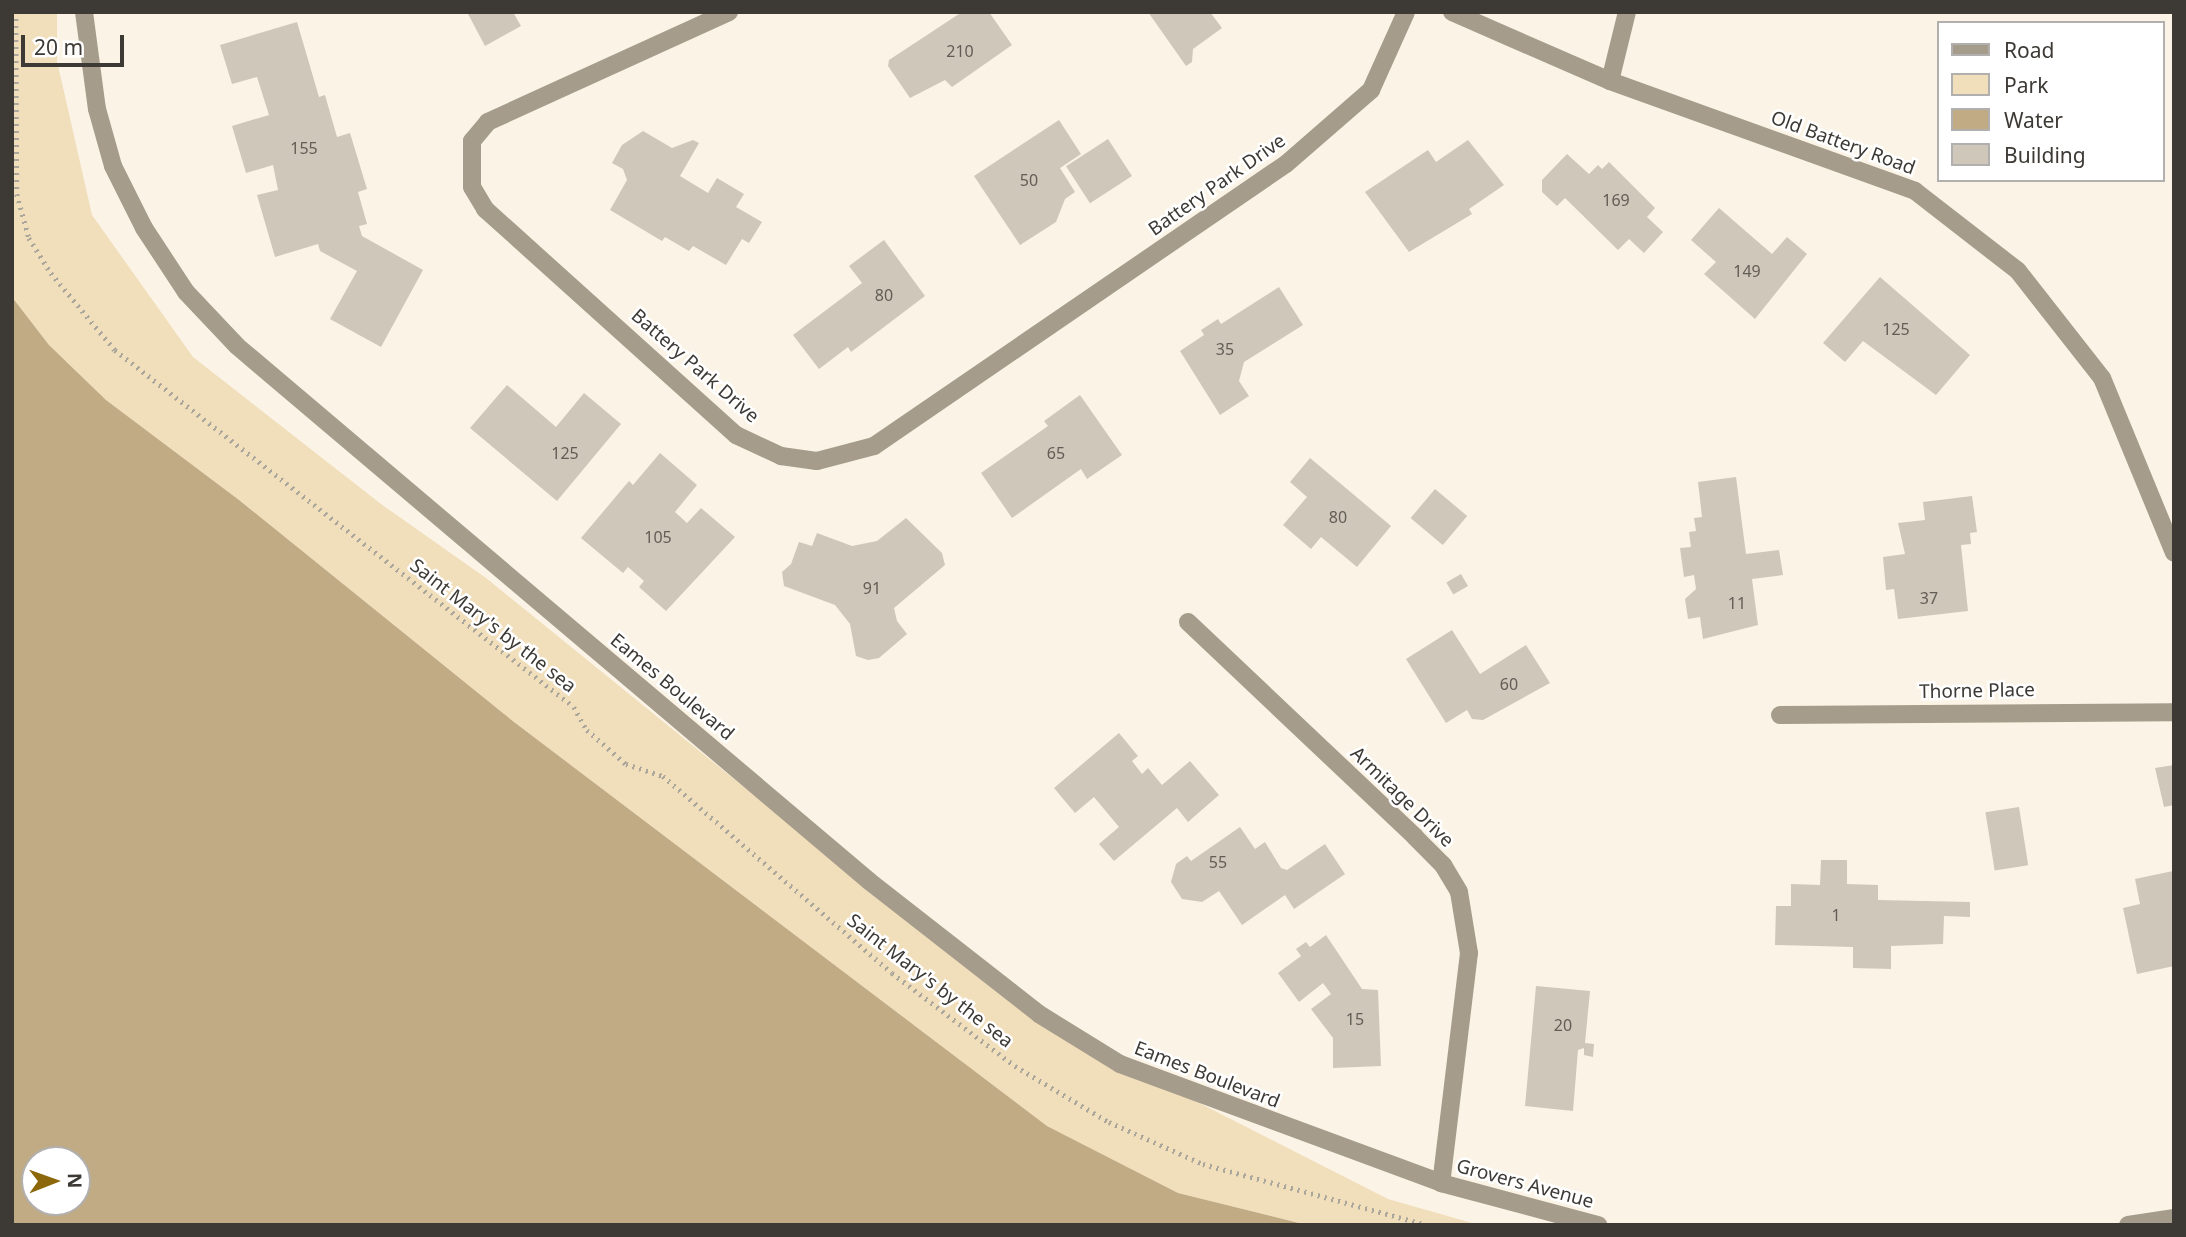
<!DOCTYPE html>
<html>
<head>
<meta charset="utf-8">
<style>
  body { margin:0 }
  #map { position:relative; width:2186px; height:1237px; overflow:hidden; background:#fbf4e6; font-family:"Noto Sans",sans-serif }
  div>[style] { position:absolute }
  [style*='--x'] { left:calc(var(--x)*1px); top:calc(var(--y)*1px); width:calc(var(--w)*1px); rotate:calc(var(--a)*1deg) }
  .green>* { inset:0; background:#f1debb }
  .water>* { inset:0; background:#c0ab85 }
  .building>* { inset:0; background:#cfc7ba; transform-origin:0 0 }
  .path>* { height:4.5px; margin-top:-2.25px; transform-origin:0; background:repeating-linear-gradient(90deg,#aba69b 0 2px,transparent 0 7px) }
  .minor>* { height:18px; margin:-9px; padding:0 9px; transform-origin:9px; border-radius:9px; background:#a59c8b }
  span { translate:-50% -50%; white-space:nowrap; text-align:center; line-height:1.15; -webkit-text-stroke:5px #fff; paint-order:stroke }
  .number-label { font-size:16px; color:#625d56 }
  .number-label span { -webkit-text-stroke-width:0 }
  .street-label { font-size:19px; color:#3d3a35 }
  .frame { position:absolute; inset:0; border:14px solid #3d3a35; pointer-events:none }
  .legend { position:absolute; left:1937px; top:21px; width:228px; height:161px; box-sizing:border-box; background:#fff; border:2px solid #b1b0ae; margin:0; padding:9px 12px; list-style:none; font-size:21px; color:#3d3a35 }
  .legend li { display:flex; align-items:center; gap:14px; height:35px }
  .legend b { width:35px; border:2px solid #b1b0ae }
  .north { position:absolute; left:21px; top:1146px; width:70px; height:70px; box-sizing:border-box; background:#fff; border:2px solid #b1b0ae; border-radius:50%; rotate:89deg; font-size:19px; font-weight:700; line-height:28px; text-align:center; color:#3d3a35 }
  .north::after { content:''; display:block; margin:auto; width:24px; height:32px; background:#8d680b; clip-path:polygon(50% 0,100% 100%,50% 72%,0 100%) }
  .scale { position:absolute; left:21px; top:35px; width:103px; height:32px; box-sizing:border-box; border:4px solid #3d3a35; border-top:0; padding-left:9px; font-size:21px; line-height:24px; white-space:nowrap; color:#3d3a35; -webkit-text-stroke:5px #fff; paint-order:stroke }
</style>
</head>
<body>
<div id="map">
  <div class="green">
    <i style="clip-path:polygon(12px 12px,57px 12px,57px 61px,92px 215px,193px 357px,381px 504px,486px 578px,866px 886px,1091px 1048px,1388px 1199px,1479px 1225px,1307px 1225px,1178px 1193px,1047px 1126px,514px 722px,239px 500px,106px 400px,49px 345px,12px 297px)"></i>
  </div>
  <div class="water">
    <i style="clip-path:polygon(evenodd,12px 297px,49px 345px,106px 400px,239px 500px,514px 722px,1047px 1126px,1178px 1193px,1307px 1225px,12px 1225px,12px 297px,35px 1160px,77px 1160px,77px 1202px,35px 1202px,35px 1160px)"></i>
  </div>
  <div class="building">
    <i style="clip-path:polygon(467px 12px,513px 12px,521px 26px,485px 46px)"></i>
    <i style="clip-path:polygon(962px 12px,989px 12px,1012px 45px,952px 87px,945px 80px,910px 98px,888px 66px,889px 60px)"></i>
    <i style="clip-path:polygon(1148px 12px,1210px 12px,1222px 28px,1193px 49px,1192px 62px,1186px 66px)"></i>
    <i style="clip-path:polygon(297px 22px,319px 97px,325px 95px,337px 137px,350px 133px,367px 189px,358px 192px,367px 224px,359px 226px,362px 236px,423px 270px,381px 347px,330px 319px,357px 271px,320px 251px,318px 244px,275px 257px,257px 195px,278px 190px,273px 165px,246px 173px,232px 126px,269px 115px,257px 77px,232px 84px,220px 45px)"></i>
    <i style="clip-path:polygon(1059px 120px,1081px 154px,1060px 168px,1075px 192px,1065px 199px,1056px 222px,1020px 245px,974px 176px)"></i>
    <i style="clip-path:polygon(643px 131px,672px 148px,693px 140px,699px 143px,680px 176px,708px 193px,717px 178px,744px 194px,736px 207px,762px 222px,749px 243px,742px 239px,726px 265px,693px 246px,689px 251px,665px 237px,662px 241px,610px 210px,627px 180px,623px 169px,612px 163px,622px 145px)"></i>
    <i style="left:1108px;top:139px;width:44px;height:50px;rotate:57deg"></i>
    <i style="clip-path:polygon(1468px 140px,1504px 185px,1469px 209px,1472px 214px,1409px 252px,1365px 192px,1428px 150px,1436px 162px)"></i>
    <i style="clip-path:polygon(1567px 154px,1589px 174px,1598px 165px,1602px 169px,1609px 162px,1655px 208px,1647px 217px,1663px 232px,1644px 253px,1629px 239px,1618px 250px,1565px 198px,1557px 206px,1542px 192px,1542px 180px)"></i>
    <i style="clip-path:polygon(1719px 208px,1772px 254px,1787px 237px,1807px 254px,1755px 319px,1704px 274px,1716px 262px,1691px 240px)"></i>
    <i style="clip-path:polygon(884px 240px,925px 296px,851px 352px,848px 347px,819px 369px,793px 335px,862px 283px,849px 266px)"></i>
    <i style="clip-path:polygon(1880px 277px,1970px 355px,1936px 395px,1863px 341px,1845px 362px,1823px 343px)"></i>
    <i style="clip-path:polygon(1279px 287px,1303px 325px,1244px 362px,1239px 381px,1249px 396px,1220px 415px,1180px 351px,1204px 335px,1201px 330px,1218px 319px,1221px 324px)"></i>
    <i style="clip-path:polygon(507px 385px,556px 427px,584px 393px,621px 424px,557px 501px,470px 428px)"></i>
    <i style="clip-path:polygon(1080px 395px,1122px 455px,1087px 479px,1081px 469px,1012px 518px,981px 473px,1048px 426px,1044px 421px)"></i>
    <i style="clip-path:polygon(660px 453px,697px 485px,675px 512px,687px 523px,701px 508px,735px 537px,666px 611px,639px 587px,644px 581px,628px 567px,623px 573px,581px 538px,629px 481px,633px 485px)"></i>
    <i style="clip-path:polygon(1310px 458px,1391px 526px,1357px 567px,1321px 537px,1311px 549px,1283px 525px,1307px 497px,1290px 482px)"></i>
    <i style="clip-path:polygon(1736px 477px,1746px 554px,1779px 550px,1783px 575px,1752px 579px,1758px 625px,1703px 639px,1700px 617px,1688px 619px,1685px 599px,1696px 589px,1694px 575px,1684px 577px,1680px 548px,1691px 547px,1689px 532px,1696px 531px,1694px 518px,1702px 517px,1698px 482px)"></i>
    <i style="left:1435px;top:489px;width:42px;height:38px;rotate:40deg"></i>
    <i style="clip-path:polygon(1972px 496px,1977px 532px,1970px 533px,1971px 544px,1961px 545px,1968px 611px,1898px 619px,1894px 589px,1886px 590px,1883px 557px,1905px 554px,1898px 523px,1925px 520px,1923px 502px)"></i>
    <i style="clip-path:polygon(906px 518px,942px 553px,945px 565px,894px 608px,897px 621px,907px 634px,879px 658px,868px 660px,856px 656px,850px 624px,835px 605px,784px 586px,782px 572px,791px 564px,799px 542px,812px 546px,817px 533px,852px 546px,877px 541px)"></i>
    <i style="left:1461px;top:574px;width:14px;height:17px;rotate:60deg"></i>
    <i style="clip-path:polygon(1452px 630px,1480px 674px,1526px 645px,1550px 683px,1483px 720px,1472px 719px,1467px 710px,1446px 723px,1406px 659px)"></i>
    <i style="clip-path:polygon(1119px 733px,1138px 756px,1132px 761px,1142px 774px,1148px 768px,1162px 785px,1190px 761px,1219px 795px,1188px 822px,1177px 808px,1114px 861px,1099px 844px,1119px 827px,1094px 797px,1075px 813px,1054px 788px)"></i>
    <i style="clip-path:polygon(2174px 765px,2174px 805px,2164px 807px,2155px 768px)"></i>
    <i style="left:2019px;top:807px;width:59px;height:34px;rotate:81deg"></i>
    <i style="clip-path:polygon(1240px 827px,1255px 849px,1265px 842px,1281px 868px,1287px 870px,1325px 844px,1345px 874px,1294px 909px,1285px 895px,1242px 925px,1219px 891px,1202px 902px,1182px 899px,1171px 882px,1176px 864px,1187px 856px,1191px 861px)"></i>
    <i style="clip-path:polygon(1821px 860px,1847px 860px,1847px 884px,1878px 885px,1878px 900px,1970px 902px,1970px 917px,1944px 916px,1943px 944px,1891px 946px,1891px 969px,1853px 968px,1853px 947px,1775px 945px,1776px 906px,1791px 906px,1791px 884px,1820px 885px)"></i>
    <i style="clip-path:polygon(2173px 871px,2174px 966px,2137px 974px,2123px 908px,2140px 904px,2135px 879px)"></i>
    <i style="clip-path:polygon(1326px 935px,1362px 989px,1378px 990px,1381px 1066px,1333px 1068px,1333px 1038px,1311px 1009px,1331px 994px,1323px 983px,1299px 1002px,1278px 973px,1301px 956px,1296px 949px,1306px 942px,1310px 947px)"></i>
    <i style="clip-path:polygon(1536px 986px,1590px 991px,1585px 1043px,1594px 1044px,1593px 1057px,1584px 1055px,1584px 1048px,1578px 1050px,1573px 1111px,1525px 1106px)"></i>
  </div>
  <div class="path">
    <i style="--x:16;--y:12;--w:182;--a:89.7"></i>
    <i style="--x:17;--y:194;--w:46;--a:74.7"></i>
    <i style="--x:29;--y:238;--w:41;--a:57.8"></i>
    <i style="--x:51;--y:273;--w:100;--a:50.3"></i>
    <i style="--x:115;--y:350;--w:581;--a:37.87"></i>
    <i style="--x:574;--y:707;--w:26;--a:61"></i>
    <i style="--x:587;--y:730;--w:52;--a:41.1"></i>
    <i style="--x:626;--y:764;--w:39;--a:18"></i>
    <i style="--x:663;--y:776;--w:302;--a:40.7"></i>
    <i style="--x:892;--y:973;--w:154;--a:37.1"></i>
    <i style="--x:1015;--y:1066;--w:109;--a:30.8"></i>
    <i style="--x:1109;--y:1122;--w:103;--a:24.1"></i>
    <i style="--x:1203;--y:1164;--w:232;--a:15.2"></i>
  </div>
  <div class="minor">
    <i style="--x:84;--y:12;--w:98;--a:82.4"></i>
    <i style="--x:97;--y:109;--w:59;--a:74.3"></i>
    <i style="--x:113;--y:166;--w:69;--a:63.4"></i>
    <i style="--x:144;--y:228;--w:77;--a:56.7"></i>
    <i style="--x:186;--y:292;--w:74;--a:46.6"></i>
    <i style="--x:237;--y:346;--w:828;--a:40.25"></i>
    <i style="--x:869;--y:881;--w:216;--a:38"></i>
    <i style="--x:1039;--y:1014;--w:95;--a:31.7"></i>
    <i style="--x:1120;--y:1064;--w:342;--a:20.3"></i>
    <i style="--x:1441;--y:1183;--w:163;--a:15"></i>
    <i style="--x:729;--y:12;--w:265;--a:155.5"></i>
    <i style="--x:488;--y:122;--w:25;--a:130"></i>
    <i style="--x:472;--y:141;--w:46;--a:90"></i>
    <i style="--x:472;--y:187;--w:26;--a:59"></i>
    <i style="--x:485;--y:209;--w:338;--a:42"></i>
    <i style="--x:736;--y:435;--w:50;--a:25"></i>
    <i style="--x:781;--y:456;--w:36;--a:8"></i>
    <i style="--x:817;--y:461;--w:59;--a:-14.7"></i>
    <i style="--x:874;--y:446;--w:499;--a:-34.4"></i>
    <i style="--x:1286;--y:164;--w:113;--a:-41"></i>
    <i style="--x:1371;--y:90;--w:85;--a:-65.8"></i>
    <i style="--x:1452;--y:12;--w:172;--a:23.6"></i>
    <i style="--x:1610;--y:81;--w:324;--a:19.8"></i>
    <i style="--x:1915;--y:191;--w:130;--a:37.8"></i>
    <i style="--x:2018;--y:271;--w:136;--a:51.9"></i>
    <i style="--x:2102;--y:378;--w:189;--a:67.6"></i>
    <i style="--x:1610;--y:81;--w:71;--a:-76.2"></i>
    <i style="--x:1188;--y:622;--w:313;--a:43.4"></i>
    <i style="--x:1415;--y:837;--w:40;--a:45"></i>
    <i style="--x:1443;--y:865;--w:31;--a:59"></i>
    <i style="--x:1459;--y:892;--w:62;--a:80.7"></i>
    <i style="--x:1469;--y:953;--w:232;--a:96.9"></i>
    <i style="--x:1780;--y:715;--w:394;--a:-0.4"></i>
    <i style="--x:2128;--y:1225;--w:47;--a:-8.7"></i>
  </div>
  <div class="number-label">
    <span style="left:960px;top:51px">210</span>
    <span style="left:304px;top:148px">155</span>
    <span style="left:1029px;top:180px">50</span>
    <span style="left:1616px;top:200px">169</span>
    <span style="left:1747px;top:271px">149</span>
    <span style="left:884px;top:295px">80</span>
    <span style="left:1896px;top:329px">125</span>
    <span style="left:1225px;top:349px">35</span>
    <span style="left:565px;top:453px">125</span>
    <span style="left:1056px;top:453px">65</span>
    <span style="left:1338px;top:517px">80</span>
    <span style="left:658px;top:537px">105</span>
    <span style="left:872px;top:588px">91</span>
    <span style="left:1929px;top:598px">37</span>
    <span style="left:1737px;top:603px">11</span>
    <span style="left:1509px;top:684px">60</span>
    <span style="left:1218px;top:862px">55</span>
    <span style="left:1836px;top:915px">1</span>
    <span style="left:1355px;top:1019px">15</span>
    <span style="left:1563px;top:1025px">20</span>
  </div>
  <div class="street-label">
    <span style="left:1843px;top:143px;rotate:20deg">Old Battery Road</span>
    <span style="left:1217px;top:185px;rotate:-35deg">Battery Park Drive</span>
    <span style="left:695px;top:366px;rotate:41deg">Battery Park Drive</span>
    <span style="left:493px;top:626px;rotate:38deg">Saint Mary's by the sea</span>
    <span style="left:672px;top:687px;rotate:40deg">Eames Boulevard</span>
    <span style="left:1977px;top:691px;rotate:-1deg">Thorne Place</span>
    <span style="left:1402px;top:797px;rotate:44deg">Armitage Drive</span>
    <span style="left:930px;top:981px;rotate:38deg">Saint Mary's by the sea</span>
    <span style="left:1207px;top:1075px;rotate:21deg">Eames Boulevard</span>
    <span style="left:1525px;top:1184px;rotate:15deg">Grovers Avenue</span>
  </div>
  <div class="frame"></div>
  <ul class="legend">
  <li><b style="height:9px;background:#a59c8b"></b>Road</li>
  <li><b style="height:19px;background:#f1debb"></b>Park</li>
  <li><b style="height:19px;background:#c0ab85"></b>Water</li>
  <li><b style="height:19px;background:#cfc7ba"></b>Building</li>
  </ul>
  <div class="north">N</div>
  <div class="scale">20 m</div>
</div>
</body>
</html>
